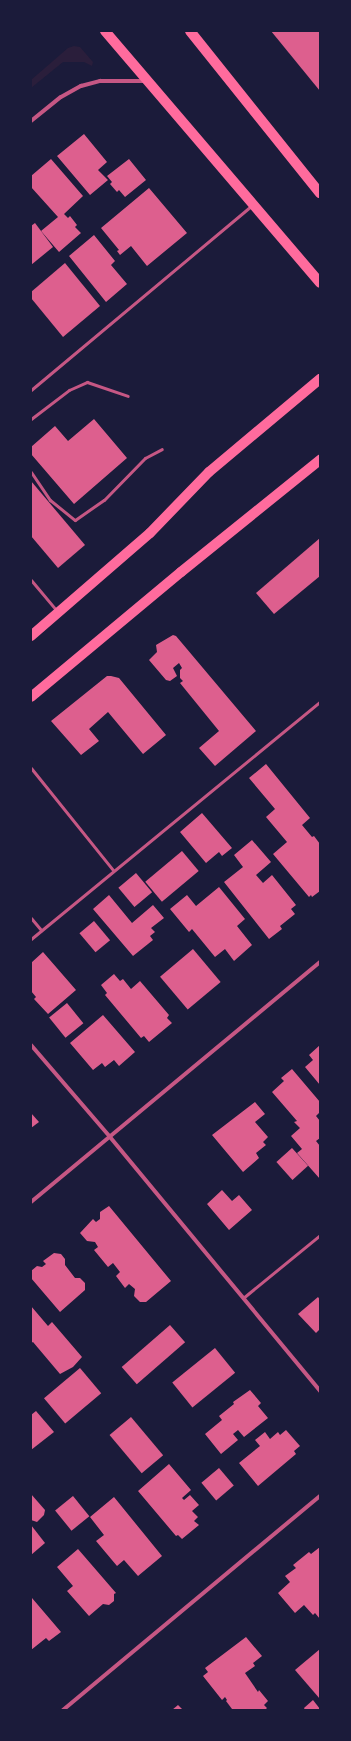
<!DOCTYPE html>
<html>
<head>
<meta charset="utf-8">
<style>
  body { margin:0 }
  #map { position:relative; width:351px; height:1741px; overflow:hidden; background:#1b1b3a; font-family:Roboto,sans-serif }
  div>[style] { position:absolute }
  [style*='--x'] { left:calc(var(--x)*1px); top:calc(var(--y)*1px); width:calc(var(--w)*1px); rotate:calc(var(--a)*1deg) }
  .green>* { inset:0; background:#2a1e3b }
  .building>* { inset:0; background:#dd5f8e; transform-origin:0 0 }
  .service>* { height:3px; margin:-1.5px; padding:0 1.5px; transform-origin:1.5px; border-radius:1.5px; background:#c65784 }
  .minor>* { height:4px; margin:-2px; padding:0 2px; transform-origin:2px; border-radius:2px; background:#c65784 }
  .primary>* { height:10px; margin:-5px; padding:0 5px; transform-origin:5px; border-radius:5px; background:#ff6b9d }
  span { translate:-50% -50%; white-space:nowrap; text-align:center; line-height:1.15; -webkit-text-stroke:3.5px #1b1b3a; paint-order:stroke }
  .frame { position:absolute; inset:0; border:32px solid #1b1b3a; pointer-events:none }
</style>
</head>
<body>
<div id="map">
  <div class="green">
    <i style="clip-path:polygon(74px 46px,80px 47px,93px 62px,92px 66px,84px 62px,63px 62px,31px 88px,31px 80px,68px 48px)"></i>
  </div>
  <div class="building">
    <i style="clip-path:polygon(271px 31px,320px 31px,320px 91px)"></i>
    <i style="clip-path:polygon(84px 134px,107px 162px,98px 170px,108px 180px,90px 195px,57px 156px)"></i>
    <i style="clip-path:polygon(51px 159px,83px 196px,64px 214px,68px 218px,70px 216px,77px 225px,75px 227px,81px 233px,59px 252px,41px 231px,58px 217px,31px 187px,31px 176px)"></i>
    <i style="clip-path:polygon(129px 159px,146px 180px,125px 197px,119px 190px,117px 192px,110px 184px,112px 182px,107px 176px)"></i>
    <i style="clip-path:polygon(149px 188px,187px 233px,147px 266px,131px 246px,120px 255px,117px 251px,119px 250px,101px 228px)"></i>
    <i style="clip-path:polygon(35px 223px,53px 247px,31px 265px,31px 226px)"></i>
    <i style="clip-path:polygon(94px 235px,115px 261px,111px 265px,127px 284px,106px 302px,69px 256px)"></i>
    <i style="clip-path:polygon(65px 263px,100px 306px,63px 337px,31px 298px,31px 292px)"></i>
    <i style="clip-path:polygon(94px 419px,127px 458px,74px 504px,31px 454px,31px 447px,55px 426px,68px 441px)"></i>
    <i style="clip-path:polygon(31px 481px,85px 545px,58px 568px,31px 536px)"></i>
    <i style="clip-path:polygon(320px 538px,320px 576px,274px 614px,256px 593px)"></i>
    <i style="clip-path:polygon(173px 635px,176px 636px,256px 731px,215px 766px,199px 748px,219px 731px,180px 683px,183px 681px,180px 678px,180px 670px,182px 668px,179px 663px,173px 668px,177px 676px,170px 681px,166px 680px,149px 660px,157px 652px,156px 645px)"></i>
    <i style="clip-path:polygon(107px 676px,111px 676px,119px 678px,166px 735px,143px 754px,108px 712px,89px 729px,99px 741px,81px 755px,51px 721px)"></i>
    <i style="clip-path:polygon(266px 764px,310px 818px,302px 825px,312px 837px,314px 836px,320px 844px,320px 891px,312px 897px,311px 895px,309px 897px,273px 854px,287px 842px,266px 817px,275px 809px,249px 778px)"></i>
    <i style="clip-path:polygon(202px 813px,232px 848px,222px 856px,219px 852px,206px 863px,180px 832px)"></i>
    <i style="clip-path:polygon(252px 840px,271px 862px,256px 875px,263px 883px,272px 875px,296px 905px,291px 909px,295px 914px,280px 926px,282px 929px,269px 939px,224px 882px,243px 867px,234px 855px)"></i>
    <i style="left:182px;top:851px;width:26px;height:48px;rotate:50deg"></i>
    <i style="left:136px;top:873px;width:25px;height:23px;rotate:50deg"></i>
    <i style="clip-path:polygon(219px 887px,245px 919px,237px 926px,252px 945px,234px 961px,225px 949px,215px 957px,192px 929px,189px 932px,170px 909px,187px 895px,196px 906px)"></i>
    <i style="clip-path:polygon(109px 895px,132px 923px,153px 905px,164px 918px,151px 928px,155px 932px,150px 936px,153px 940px,133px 956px,93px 909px)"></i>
    <i style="left:94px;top:921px;width:25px;height:19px;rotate:50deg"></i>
    <i style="left:193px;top:949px;width:43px;height:43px;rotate:50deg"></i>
    <i style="clip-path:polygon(43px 952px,76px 990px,48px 1014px,34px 999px,36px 997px,31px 991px,31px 963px)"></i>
    <i style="clip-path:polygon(114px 974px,120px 981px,123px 979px,131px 989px,140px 981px,169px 1015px,167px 1018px,172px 1023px,149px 1042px,144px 1036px,141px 1038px,105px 995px,107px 993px,101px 985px)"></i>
    <i style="left:67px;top:1003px;width:26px;height:23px;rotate:51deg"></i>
    <i style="clip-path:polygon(103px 1015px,135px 1052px,119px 1066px,114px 1060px,105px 1067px,102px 1063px,93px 1070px,70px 1043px)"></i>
    <i style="clip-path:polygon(320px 1045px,320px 1085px,305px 1067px,313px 1060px,309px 1055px)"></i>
    <i style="clip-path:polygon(292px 1069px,320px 1102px,320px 1112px,316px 1116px,320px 1121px,320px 1138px,316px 1141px,320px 1146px,320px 1179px,297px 1153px,302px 1149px,291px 1136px,300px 1128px,294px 1122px,297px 1121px,272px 1092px,284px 1081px,281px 1078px)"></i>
    <i style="clip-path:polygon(255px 1102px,265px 1114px,255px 1122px,268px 1137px,263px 1142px,266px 1145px,256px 1153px,259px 1158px,243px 1172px,212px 1135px)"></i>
    <i style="clip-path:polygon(31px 1113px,39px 1122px,31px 1128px)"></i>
    <i style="left:292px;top:1148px;width:24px;height:21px;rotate:48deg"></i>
    <i style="clip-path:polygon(222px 1190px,232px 1201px,239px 1195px,252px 1210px,229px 1230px,207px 1204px)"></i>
    <i style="clip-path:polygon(109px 1206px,171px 1281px,146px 1302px,140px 1302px,134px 1296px,135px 1289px,129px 1284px,125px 1288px,116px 1276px,120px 1272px,113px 1263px,108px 1267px,94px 1250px,98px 1247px,95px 1242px,87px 1241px,80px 1233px,93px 1219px,96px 1222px,100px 1219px,100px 1212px)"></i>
    <i style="clip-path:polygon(54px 1253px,61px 1254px,65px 1259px,65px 1265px,75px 1278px,80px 1278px,85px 1283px,85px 1290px,60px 1312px,31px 1278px,31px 1271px,37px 1266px,42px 1267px,46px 1264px,43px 1261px)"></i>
    <i style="clip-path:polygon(318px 1297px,320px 1300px,320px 1329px,316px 1333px,298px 1314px)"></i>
    <i style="clip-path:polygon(31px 1306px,48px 1326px,52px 1322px,82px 1357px,73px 1367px,60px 1374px,33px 1342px,31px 1343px)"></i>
    <i style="left:170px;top:1325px;width:23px;height:64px;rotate:49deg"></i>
    <i style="left:215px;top:1348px;width:32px;height:55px;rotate:51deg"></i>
    <i style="left:80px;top:1368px;width:33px;height:47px;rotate:50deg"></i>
    <i style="clip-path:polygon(250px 1390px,261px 1403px,258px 1406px,268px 1418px,244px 1437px,238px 1430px,233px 1434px,238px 1440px,221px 1454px,205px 1434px,222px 1420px,219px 1416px,234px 1404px,233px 1402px)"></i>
    <i style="clip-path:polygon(36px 1411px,54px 1432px,31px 1450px,31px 1415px)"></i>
    <i style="left:131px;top:1417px;width:50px;height:28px;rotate:50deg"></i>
    <i style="clip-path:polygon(286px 1430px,300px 1446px,294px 1451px,296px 1454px,258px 1486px,239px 1463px,260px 1446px,255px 1440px,265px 1432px,270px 1439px,278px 1432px,280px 1435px)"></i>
    <i style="clip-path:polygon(169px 1464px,191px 1490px,182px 1498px,184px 1500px,190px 1495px,199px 1505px,192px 1511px,198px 1517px,194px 1521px,199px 1525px,182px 1539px,178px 1535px,176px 1536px,138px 1491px)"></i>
    <i style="left:219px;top:1468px;width:23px;height:23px;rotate:50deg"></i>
    <i style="clip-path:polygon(31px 1494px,45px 1510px,44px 1515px,37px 1522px,31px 1520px)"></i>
    <i style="left:73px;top:1496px;width:26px;height:23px;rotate:51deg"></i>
    <i style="clip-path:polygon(114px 1497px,162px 1556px,138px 1576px,124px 1560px,117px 1566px,96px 1541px,104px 1535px,90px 1517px)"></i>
    <i style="clip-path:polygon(31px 1525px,45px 1543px,31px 1555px)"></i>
    <i style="clip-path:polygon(320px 1547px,320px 1619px,315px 1613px,313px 1615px,304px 1605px,295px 1613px,278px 1593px,290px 1582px,285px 1576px,296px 1568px,293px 1565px,309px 1552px,311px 1554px)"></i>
    <i style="clip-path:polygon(78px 1549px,116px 1593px,114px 1594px,114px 1601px,109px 1605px,103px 1604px,89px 1616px,67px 1591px,73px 1586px,57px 1567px)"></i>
    <i style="clip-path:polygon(32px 1598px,61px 1632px,49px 1641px,46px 1638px,31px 1650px)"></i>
    <i style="clip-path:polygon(246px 1637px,262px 1656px,253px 1663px,255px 1666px,245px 1673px,258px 1692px,259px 1690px,268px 1701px,264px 1705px,267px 1708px,265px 1710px,230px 1710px,232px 1709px,226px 1701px,227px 1700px,225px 1697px,222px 1700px,203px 1676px,208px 1672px,205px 1668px)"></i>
    <i style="clip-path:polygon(320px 1649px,320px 1699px,295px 1670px)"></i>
    <i style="clip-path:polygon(313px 1700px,320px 1709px,320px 1710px,305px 1710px,304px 1708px)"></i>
    <i style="clip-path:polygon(178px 1705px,183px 1710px,172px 1710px)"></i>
  </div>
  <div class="service">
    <i style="--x:31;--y:390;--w:288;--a:-39.9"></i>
    <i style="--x:31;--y:419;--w:48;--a:-37.3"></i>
    <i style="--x:69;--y:390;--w:20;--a:-24"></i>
    <i style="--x:87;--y:382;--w:43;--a:18.9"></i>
    <i style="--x:31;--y:472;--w:34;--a:56"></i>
    <i style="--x:50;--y:500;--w:32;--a:39"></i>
    <i style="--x:75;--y:520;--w:35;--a:-35"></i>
    <i style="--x:104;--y:500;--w:59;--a:-45.7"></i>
    <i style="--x:145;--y:458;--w:19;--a:-28"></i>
    <i style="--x:31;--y:580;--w:40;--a:50"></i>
    <i style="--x:31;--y:768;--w:131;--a:51.2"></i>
    <i style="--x:31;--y:918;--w:16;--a:50"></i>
    <i style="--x:31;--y:939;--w:374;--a:-39.4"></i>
    <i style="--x:243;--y:1298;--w:99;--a:-39.3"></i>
  </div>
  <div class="minor">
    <i style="--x:31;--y:121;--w:38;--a:-39"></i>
    <i style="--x:61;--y:97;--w:23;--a:-29"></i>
    <i style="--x:81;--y:86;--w:20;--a:-15"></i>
    <i style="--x:100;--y:81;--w:47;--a:0"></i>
    <i style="--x:31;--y:1045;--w:121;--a:49.3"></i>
    <i style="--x:110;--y:1137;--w:330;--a:50.4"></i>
    <i style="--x:31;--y:1202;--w:376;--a:-39.7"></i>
    <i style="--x:63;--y:1710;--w:334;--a:-39.8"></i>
  </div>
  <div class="primary">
    <i style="--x:105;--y:31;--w:331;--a:49.5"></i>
    <i style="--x:190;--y:31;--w:208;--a:51.3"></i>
    <i style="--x:31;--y:636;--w:157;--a:-40.9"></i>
    <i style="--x:150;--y:533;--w:85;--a:-46"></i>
    <i style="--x:209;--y:472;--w:145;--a:-40"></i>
    <i style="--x:31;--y:697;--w:195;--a:-39.8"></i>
    <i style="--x:181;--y:572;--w:179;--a:-38.9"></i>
  </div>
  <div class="frame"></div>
</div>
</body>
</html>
